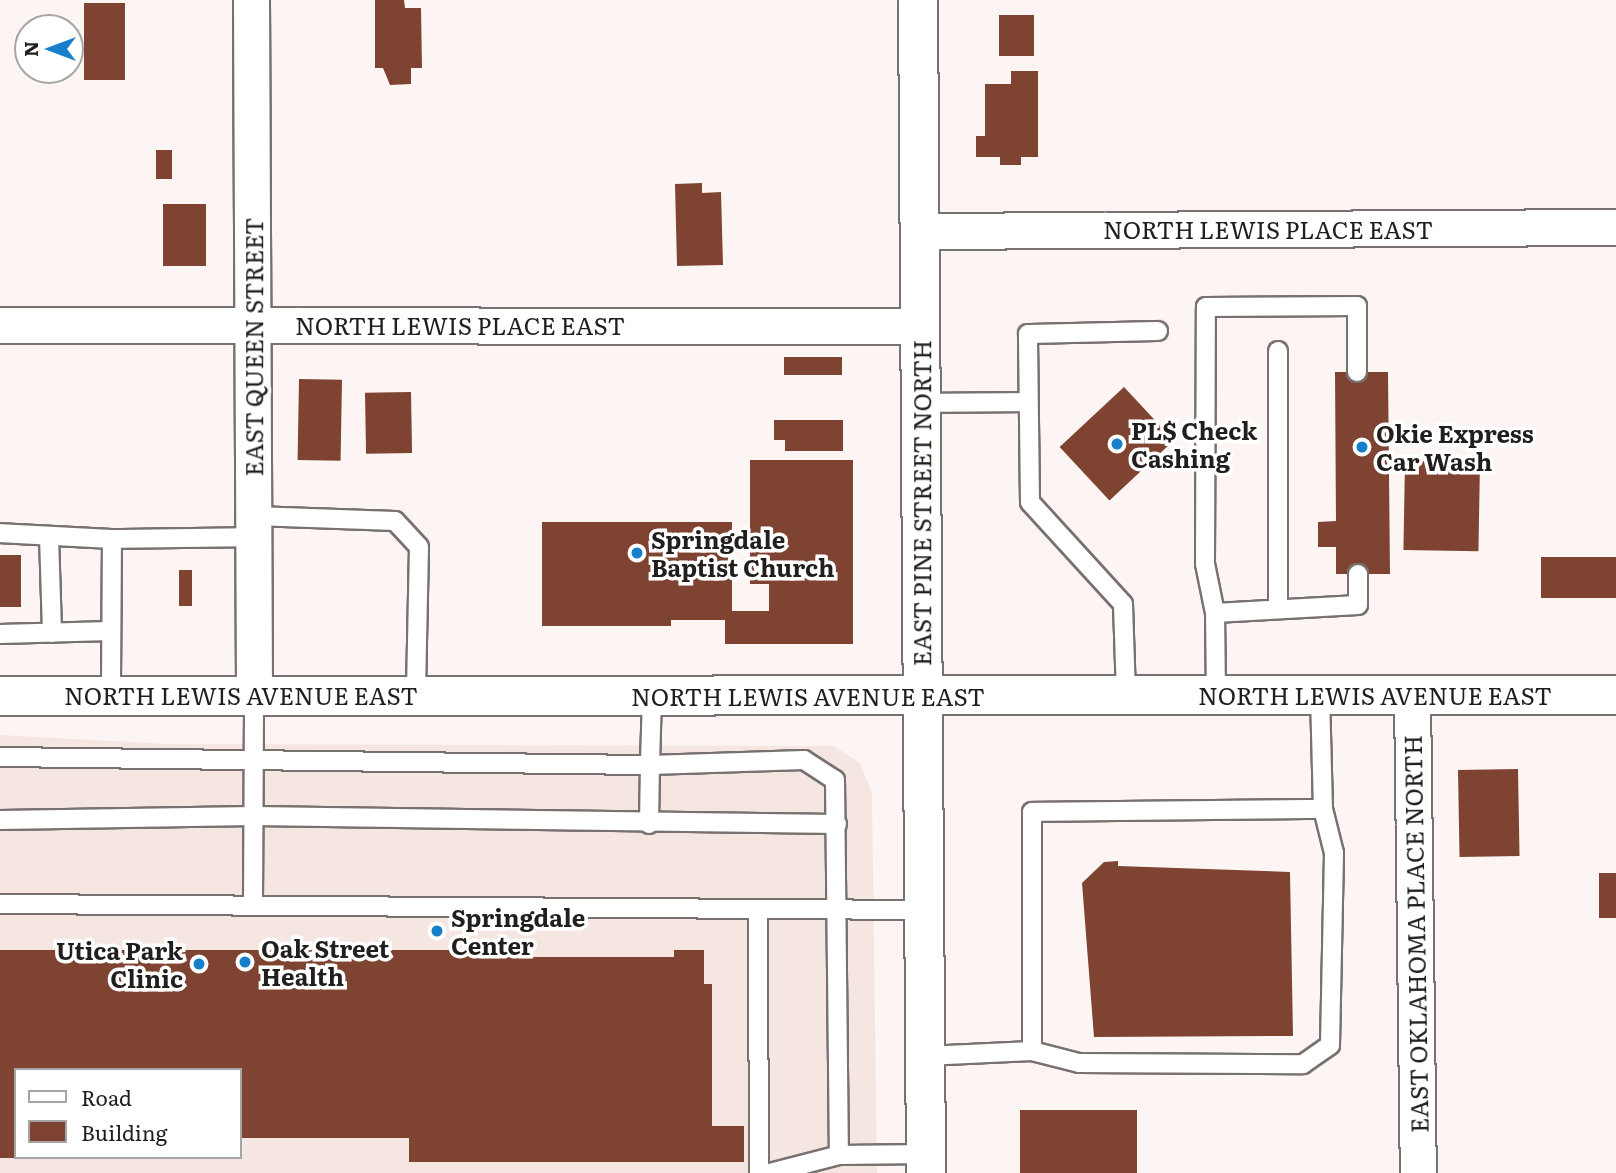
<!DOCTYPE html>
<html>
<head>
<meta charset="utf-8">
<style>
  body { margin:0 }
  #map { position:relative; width:1616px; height:1173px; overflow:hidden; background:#fdf5f3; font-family:Literata,serif }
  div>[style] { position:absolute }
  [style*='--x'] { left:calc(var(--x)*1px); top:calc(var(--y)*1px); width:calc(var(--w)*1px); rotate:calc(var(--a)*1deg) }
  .built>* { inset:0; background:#f6e6e2 }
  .building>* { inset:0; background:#7e4331; transform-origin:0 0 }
  .roads { filter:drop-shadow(2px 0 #77716f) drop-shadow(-2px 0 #77716f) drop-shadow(0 2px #77716f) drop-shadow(0 -2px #77716f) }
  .service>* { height:18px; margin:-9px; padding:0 9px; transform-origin:9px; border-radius:9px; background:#fff }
  .minor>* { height:35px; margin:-17.5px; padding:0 17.5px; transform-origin:17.5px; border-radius:17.5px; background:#fff }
  .secondary>* { height:38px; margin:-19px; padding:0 19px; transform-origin:19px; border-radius:19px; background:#fff }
  .dots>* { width:19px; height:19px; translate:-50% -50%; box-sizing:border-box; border:4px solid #fff; border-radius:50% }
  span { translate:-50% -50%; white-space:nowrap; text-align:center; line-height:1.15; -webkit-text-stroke:7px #fff; paint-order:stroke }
  .street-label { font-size:24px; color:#211f1e }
  .poi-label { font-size:24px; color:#211f1e; font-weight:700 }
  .left { translate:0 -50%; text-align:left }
  .right { translate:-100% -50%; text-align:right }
  .legend { position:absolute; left:14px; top:1068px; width:228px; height:91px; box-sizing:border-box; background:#fff; border:2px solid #a6a5a5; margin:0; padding:9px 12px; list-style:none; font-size:21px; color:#211f1e }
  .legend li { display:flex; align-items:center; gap:14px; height:35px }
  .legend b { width:35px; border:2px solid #a6a5a5 }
  .north { position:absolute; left:14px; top:14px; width:70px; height:70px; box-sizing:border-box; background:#fff; border:2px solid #a6a5a5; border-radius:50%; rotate:270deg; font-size:19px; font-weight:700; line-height:28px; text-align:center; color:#211f1e }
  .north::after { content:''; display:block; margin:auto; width:24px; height:32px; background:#177fc9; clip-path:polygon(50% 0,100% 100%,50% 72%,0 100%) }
</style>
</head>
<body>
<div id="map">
  <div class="built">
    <i style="clip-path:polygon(evenodd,0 735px,168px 744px,834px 746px,860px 763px,872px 793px,877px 1173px,0 1173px,0 735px,16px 1070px,240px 1070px,240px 1157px,16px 1157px,16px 1070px)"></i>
  </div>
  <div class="building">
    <i style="clip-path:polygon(375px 0,404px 0,405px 8px,421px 8px,422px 68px,411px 68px,411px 84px,390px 85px,383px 68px,375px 68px)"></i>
    <i style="left:84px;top:3px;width:41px;height:77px"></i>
    <i style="left:999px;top:15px;width:35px;height:41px"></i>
    <i style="clip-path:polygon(1011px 71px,1038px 71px,1038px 157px,1021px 157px,1021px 165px,1000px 165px,1000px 157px,976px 157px,976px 136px,985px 136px,985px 84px,1011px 84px)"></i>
    <i style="left:156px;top:150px;width:16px;height:29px"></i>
    <i style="clip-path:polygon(702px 183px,702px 193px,721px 192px,723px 265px,677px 266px,675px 184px)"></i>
    <i style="left:163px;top:204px;width:43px;height:62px"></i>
    <i style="left:784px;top:357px;width:58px;height:18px"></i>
    <i style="clip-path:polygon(1335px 372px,1388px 372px,1390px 574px,1336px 574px,1336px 547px,1318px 547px,1318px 522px,1336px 521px)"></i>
    <i style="left:299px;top:379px;width:43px;height:81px;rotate:1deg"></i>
    <i style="left:1124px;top:387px;width:73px;height:88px;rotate:47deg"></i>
    <i style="left:411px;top:392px;width:61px;height:46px;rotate:89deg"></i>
    <i style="clip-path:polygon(774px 420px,843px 420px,843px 451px,785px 451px,785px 440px,774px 440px)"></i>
    <i style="clip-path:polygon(750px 460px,853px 460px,853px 644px,725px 644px,725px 620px,671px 620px,671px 626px,542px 626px,542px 522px,732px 522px,732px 611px,769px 611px,769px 584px,750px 584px)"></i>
    <i style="left:1405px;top:461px;width:75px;height:89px;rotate:1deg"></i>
    <i style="left:0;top:555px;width:21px;height:52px"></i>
    <i style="left:1616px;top:557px;width:41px;height:75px;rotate:90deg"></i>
    <i style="left:179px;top:570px;width:13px;height:36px"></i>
    <i style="left:1518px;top:769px;width:87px;height:60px;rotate:89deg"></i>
    <i style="clip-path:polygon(1118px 861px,1118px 866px,1290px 872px,1293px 1036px,1094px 1037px,1082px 883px,1104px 862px)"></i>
    <i style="left:1599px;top:873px;width:17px;height:45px"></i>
    <i style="clip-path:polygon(0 950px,484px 950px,485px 957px,674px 957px,674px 950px,704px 950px,704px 984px,712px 984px,712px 1126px,744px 1126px,744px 1162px,409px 1162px,409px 1138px,240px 1138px,240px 1070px,16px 1070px,16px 1158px,0 1158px)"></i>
    <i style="left:1020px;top:1110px;width:117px;height:63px"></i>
  </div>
  <div class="roads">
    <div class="service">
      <i style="--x:1278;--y:351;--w:255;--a:90"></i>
      <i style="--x:920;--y:403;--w:107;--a:-0.5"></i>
      <i style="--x:254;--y:516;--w:141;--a:2"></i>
      <i style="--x:395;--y:521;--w:35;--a:47"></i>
      <i style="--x:419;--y:547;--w:148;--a:91.2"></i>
      <i style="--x:0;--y:533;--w:112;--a:3.1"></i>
      <i style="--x:112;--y:539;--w:155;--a:90.4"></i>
      <i style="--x:49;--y:536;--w:97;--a:88.2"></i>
      <i style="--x:112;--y:539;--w:142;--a:-0.8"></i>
      <i style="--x:1215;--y:613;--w:143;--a:-3.2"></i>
      <i style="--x:1358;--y:605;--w:31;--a:-90"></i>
      <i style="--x:0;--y:634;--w:111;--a:-1.5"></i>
      <i style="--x:1216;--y:694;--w:81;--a:-90.7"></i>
      <i style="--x:1215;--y:613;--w:50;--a:-101.5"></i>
      <i style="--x:1205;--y:564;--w:257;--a:-89.8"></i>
      <i style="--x:1206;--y:307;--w:151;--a:-0.4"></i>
      <i style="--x:1357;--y:306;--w:66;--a:90"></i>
      <i style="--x:1126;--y:695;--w:91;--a:-91.9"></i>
      <i style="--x:1123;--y:604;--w:138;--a:-132.4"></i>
      <i style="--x:1030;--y:502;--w:168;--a:-90.7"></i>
      <i style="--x:1028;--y:334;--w:130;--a:-1.3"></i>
      <i style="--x:652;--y:696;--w:69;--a:91.7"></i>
      <i style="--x:650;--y:765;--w:154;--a:-1.9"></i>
      <i style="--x:804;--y:760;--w:37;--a:33"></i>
      <i style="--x:835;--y:780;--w:375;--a:89.4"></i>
      <i style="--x:0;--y:757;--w:650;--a:0.71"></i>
      <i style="--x:650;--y:765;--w:59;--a:91"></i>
      <i style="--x:0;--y:820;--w:254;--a:-0.9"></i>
      <i style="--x:254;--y:816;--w:583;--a:0.79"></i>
      <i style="--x:253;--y:902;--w:207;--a:-89.7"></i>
      <i style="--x:0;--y:904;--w:923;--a:0.37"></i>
      <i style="--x:758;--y:913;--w:260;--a:89.8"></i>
      <i style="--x:1032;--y:1051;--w:49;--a:14.3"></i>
      <i style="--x:1079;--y:1063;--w:224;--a:0.3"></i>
      <i style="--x:1303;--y:1064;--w:33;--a:-35"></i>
      <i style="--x:1330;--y:1045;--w:192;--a:-88.8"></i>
      <i style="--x:1334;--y:853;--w:45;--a:-104"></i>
      <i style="--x:925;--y:1056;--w:107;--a:-2.7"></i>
      <i style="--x:1032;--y:1051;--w:239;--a:-90"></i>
      <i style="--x:1032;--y:812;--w:291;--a:-0.6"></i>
      <i style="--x:1323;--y:809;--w:115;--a:-91.5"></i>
      <i style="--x:770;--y:1173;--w:71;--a:-14.6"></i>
      <i style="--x:839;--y:1155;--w:87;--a:-0.7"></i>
    </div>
    <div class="minor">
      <i style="--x:251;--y:0;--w:695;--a:89.75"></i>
      <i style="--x:919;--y:231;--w:697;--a:-0.33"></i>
      <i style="--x:0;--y:325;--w:920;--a:0.06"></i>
      <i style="--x:1412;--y:695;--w:478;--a:89.3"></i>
    </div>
    <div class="secondary">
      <i style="--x:918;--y:0;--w:1173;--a:89.61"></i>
      <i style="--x:0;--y:696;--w:1616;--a:-0.04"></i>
    </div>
  </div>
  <div class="dots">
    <i style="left:1117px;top:444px;background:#177fc9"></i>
    <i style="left:1362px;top:447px;background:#177fc9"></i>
    <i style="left:637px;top:553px;background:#177fc9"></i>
    <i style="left:437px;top:931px;background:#177fc9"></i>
    <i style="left:245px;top:962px;background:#177fc9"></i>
    <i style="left:199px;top:964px;background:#177fc9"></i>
  </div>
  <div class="street-label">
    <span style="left:1268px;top:229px">NORTH LEWIS PLACE EAST</span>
    <span style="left:460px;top:325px">NORTH LEWIS PLACE EAST</span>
    <span style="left:253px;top:347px;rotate:-90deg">EAST QUEEN STREET</span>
    <span style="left:921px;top:503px;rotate:-90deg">EAST PINE STREET NORTH</span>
    <span style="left:241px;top:695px">NORTH LEWIS AVENUE EAST</span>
    <span style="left:1375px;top:695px">NORTH LEWIS AVENUE EAST</span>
    <span style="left:808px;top:696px">NORTH LEWIS AVENUE EAST</span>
    <span style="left:1415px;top:934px;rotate:-91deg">EAST OKLAHOMA PLACE NORTH</span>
  </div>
  <div class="poi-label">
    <span class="left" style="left:1131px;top:444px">PL$ Check<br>Cashing</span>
    <span class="left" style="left:1376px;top:447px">Okie Express<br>Car Wash</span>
    <span class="left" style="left:651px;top:553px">Springdale<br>Baptist Church</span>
    <span class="left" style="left:451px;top:931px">Springdale<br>Center</span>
    <span class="left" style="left:261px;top:962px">Oak Street<br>Health</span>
    <span class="right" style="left:183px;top:964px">Utica Park<br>Clinic</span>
  </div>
  <ul class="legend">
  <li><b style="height:9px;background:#fff"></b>Road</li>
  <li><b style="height:19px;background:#7e4331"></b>Building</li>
  </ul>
  <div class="north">N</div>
</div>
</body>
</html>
